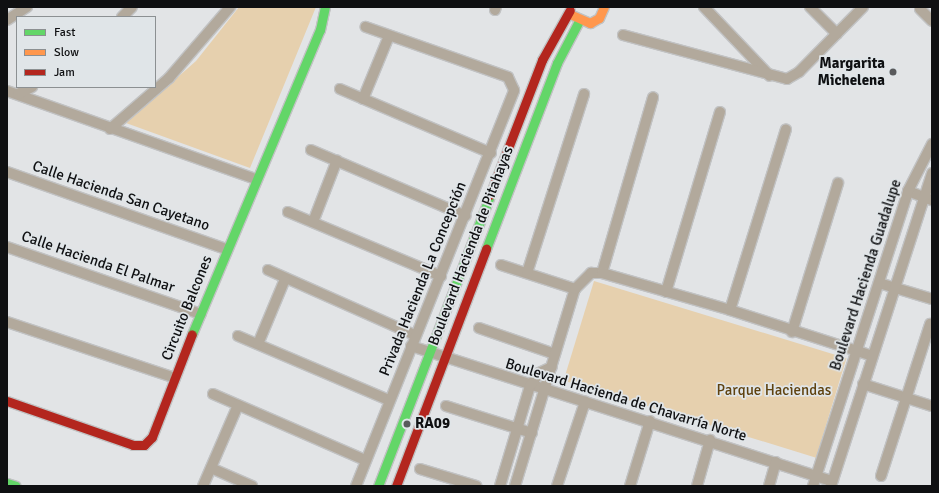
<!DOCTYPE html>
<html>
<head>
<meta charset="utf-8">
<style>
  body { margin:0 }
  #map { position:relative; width:939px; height:493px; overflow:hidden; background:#e2e4e6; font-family:Signika,sans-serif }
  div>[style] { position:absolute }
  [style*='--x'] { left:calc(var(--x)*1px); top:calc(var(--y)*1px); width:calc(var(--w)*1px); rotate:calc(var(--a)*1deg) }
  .green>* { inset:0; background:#e6d0ae; transform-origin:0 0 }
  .roads { filter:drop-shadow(1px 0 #c1c2c3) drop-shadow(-1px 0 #c1c2c3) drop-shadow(0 1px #c1c2c3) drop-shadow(0 -1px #c1c2c3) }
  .street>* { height:10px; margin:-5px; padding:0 5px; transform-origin:5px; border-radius:5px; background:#b2a99c }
  .fast>* { height:9px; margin:-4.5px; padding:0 4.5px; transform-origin:4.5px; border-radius:4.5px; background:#63d668 }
  .slow>* { height:9px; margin:-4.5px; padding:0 4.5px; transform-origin:4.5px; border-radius:4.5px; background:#ff974d }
  .jam>* { height:9px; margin:-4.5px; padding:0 4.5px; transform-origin:4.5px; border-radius:4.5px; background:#b3261e }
  .dots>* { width:11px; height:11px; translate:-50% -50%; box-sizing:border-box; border:2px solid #e0e5e8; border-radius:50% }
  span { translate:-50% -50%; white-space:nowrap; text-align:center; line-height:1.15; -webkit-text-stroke:3.5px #e0e5e8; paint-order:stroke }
  .poi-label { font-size:15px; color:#0f1012; font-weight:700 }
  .right { translate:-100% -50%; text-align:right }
  .left { translate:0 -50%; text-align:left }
  .street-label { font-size:15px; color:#0f1012 }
  .park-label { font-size:15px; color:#5f420f }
  .frame { position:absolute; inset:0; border:8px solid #0f1012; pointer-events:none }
  .legend { position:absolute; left:16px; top:16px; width:140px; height:72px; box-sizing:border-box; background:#e0e5e8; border:1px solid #8c9092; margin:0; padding:5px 7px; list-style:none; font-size:12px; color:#0f1012 }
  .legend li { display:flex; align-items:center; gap:8px; height:20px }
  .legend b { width:20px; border:1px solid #8c9092 }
</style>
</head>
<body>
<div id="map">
  <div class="green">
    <i style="clip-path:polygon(239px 7px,316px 7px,250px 168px,126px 123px,196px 61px)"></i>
    <i style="left:594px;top:281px;width:264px;height:104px;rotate:17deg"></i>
  </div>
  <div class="roads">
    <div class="street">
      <i style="--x:704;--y:7;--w:95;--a:46.3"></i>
      <i style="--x:810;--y:7;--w:38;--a:45"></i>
      <i style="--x:920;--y:9;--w:17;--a:45"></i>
      <i style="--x:495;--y:10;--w:3;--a:-72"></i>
      <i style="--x:122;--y:17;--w:14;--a:-45"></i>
      <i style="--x:7;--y:20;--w:24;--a:-33"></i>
      <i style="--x:623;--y:35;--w:170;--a:15"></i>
      <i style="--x:787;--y:79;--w:14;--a:-30"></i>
      <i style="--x:799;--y:72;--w:91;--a:-45.4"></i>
      <i style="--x:340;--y:89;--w:164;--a:23"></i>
      <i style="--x:7;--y:91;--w:264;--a:19.5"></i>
      <i style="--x:18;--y:94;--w:16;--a:-27"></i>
      <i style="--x:363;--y:99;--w:68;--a:-67.6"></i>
      <i style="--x:110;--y:129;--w:78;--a:-40.8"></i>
      <i style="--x:169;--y:78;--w:94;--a:-49.3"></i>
      <i style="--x:311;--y:150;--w:168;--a:23.1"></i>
      <i style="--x:7;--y:172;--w:232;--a:19.4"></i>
      <i style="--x:908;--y:191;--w:26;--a:21"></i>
      <i style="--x:288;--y:212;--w:166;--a:22.7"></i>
      <i style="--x:313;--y:222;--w:66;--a:-68.8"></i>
      <i style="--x:7;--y:247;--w:205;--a:19.1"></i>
      <i style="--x:501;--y:265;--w:78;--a:18"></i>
      <i style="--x:268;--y:270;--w:161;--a:23.9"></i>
      <i style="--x:527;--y:273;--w:188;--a:-72.3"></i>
      <i style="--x:602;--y:273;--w:183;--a:-73.8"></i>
      <i style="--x:879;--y:283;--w:55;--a:16.8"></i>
      <i style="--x:666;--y:292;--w:188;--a:-73.3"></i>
      <i style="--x:730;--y:310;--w:189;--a:-72.8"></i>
      <i style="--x:7;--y:322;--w:177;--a:18.4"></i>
      <i style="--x:479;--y:328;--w:80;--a:18.9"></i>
      <i style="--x:792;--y:332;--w:156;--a:-72.8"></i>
      <i style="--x:238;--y:336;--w:164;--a:23"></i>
      <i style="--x:258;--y:344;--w:70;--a:-67.4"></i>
      <i style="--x:411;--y:346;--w:442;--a:17.8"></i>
      <i style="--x:863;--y:384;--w:72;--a:17.7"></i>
      <i style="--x:213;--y:394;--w:166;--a:23.5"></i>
      <i style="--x:446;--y:406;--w:90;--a:17.4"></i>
      <i style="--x:211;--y:468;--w:45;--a:23.7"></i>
      <i style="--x:420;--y:469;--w:59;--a:16.9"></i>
      <i style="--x:881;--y:476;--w:160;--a:-72.1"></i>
      <i style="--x:203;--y:486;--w:88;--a:-66.6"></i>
      <i style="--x:356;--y:486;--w:426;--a:-68.2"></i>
      <i style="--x:514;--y:90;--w:14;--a:-115"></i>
      <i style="--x:508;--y:77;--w:151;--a:-160.6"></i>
      <i style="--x:500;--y:486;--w:104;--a:-73.3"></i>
      <i style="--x:530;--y:386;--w:16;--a:-55"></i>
      <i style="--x:539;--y:373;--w:14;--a:-25"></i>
      <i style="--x:515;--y:486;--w:206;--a:-73.1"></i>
      <i style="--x:575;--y:289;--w:23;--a:-45"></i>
      <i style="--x:591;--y:273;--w:11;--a:0"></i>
      <i style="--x:602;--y:273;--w:133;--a:16.1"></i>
      <i style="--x:730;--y:310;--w:149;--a:17.9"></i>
      <i style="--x:557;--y:486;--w:89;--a:-71.6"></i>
      <i style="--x:630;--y:486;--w:68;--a:-72.9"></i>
      <i style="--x:697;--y:486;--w:48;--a:-74.2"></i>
      <i style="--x:769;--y:486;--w:25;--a:-74"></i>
      <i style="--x:813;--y:486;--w:310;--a:-72.1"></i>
      <i style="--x:908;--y:191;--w:53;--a:-62.9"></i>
      <i style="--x:831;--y:486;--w:329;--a:-72.1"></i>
    </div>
    <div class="fast">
      <i style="--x:486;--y:249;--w:199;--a:-69.1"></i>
      <i style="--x:557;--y:63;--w:47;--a:-62.4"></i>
      <i style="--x:192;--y:334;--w:330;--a:-67.2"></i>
      <i style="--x:320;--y:30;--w:24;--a:-78"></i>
      <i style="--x:7;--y:483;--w:9;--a:18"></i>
      <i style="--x:378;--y:486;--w:312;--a:-68.9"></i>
    </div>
    <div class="slow">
      <i style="--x:572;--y:15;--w:20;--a:24"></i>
      <i style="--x:590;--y:23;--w:10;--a:-29"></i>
      <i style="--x:599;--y:18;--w:12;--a:-66"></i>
    </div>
    <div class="jam">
      <i style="--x:490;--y:195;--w:145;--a:-68.9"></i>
      <i style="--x:542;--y:60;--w:57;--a:-60.8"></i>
      <i style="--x:7;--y:401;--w:133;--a:19.2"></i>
      <i style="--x:133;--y:445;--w:11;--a:0"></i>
      <i style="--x:144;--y:445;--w:11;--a:-45"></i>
      <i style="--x:152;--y:437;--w:110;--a:-68.8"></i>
      <i style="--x:396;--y:486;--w:254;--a:-69.2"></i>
    </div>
  </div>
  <div class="dots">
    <i style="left:893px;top:72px;background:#595a5c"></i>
    <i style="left:407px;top:424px;background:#595a5c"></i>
  </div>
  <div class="poi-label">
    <span class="right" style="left:885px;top:72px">Margarita<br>Michelena</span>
    <span class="left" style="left:415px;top:424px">RA09</span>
  </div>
  <div class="street-label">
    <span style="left:121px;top:196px;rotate:19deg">Calle Hacienda San Cayetano</span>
    <span style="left:471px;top:246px;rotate:-69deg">Boulevard Hacienda de Pitahayas</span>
    <span style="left:98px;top:262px;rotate:19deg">Calle Hacienda El Palmar</span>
    <span style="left:866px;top:275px;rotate:-72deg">Boulevard Hacienda Guadalupe</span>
    <span style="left:423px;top:279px;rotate:-68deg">Privada Hacienda La Concepción</span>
    <span style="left:187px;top:308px;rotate:-68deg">Circuito Balcones</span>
    <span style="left:626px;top:400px;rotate:17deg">Boulevard Hacienda de Chavarría Norte</span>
  </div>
  <div class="park-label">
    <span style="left:774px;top:391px">Parque Haciendas</span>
  </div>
  <div class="frame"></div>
  <ul class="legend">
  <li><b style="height:5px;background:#63d668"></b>Fast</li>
  <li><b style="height:5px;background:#ff974d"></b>Slow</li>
  <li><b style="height:5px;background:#b3261e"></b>Jam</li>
  </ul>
</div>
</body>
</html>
